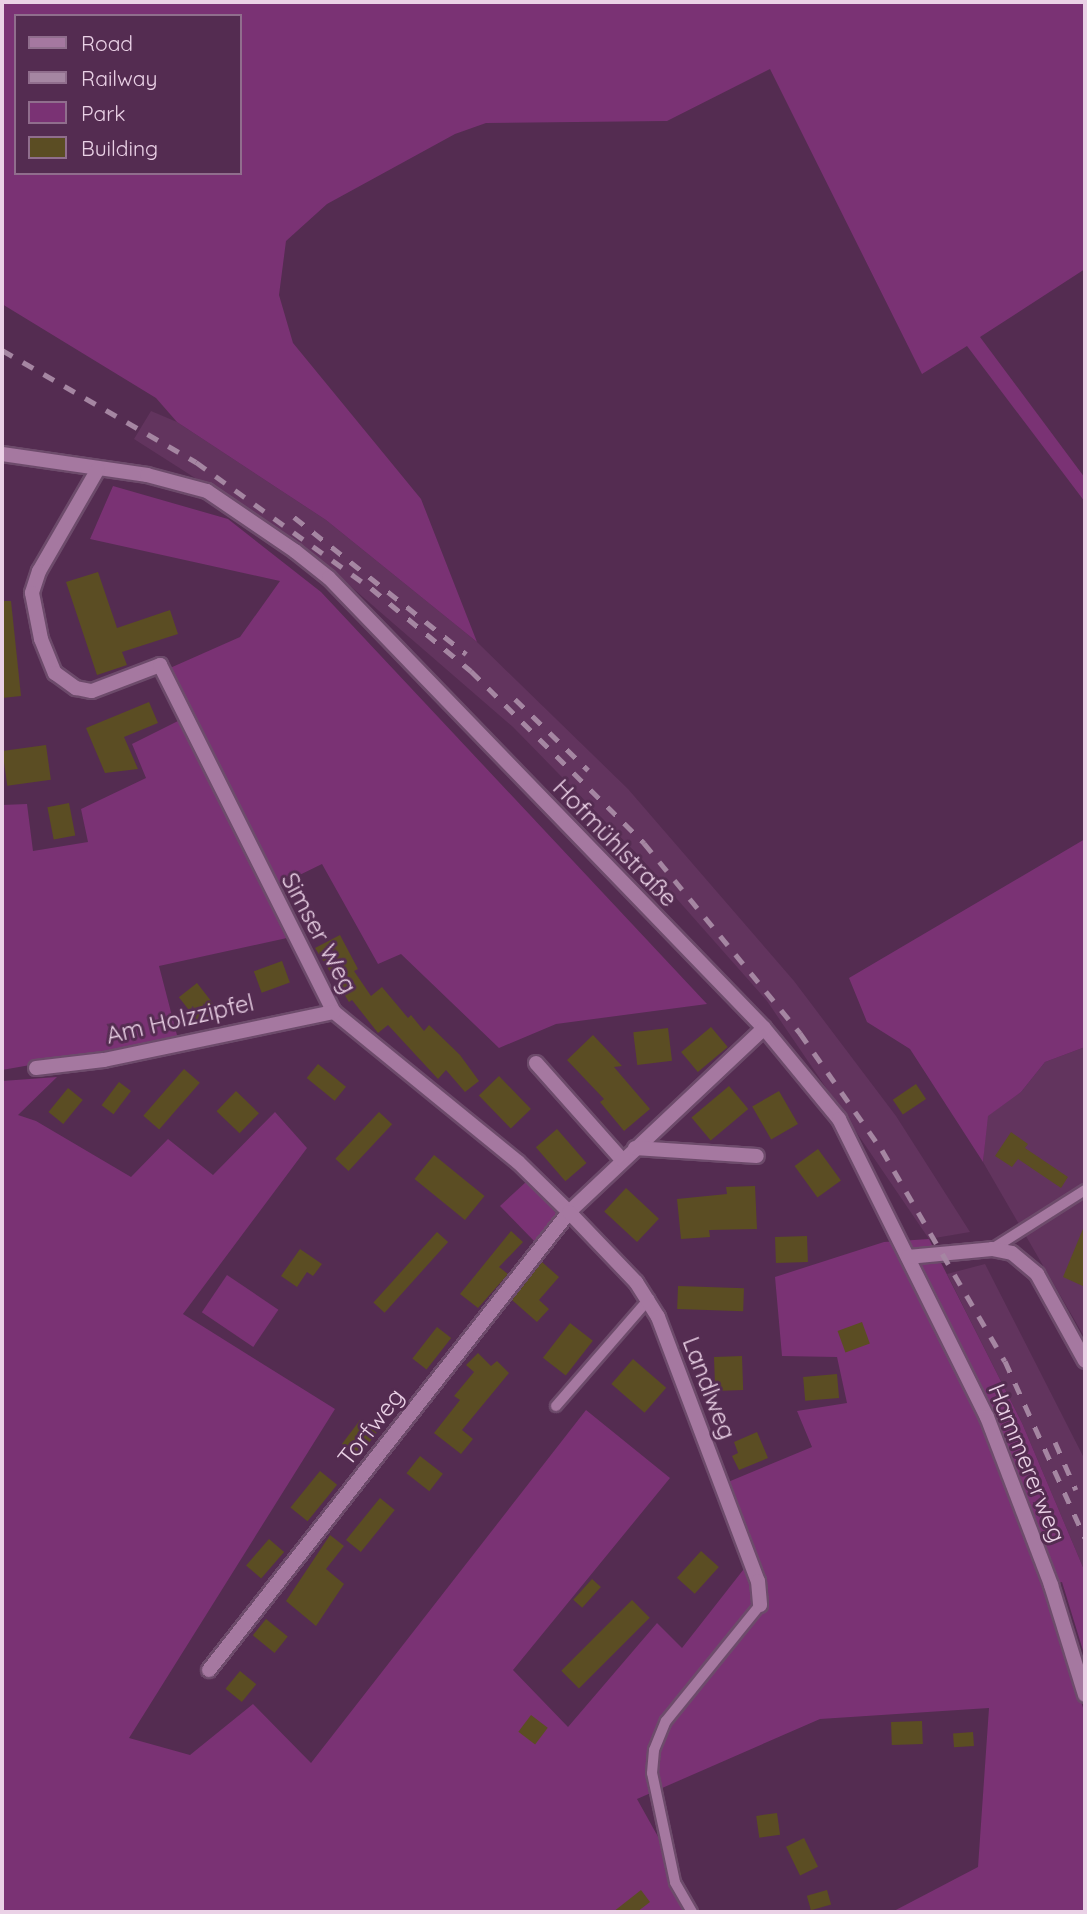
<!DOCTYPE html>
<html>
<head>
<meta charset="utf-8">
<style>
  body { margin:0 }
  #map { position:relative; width:1087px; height:1914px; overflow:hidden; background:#542c51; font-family:Quicksand,sans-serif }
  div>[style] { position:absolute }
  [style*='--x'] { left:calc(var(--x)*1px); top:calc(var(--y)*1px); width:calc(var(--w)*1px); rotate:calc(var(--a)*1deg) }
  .built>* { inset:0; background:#62345e }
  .green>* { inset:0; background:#7a3274; transform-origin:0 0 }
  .building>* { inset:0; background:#5b4d23; transform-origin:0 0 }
  .roads { filter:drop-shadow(2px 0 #6d4b6b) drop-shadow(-2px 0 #6d4b6b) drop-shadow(0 2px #6d4b6b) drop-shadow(0 -2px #6d4b6b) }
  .service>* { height:10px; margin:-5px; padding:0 5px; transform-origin:5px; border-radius:5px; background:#a578a0 }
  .minor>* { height:14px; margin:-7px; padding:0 7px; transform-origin:7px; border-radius:7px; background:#a578a0 }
  .rail>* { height:5px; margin-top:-2.5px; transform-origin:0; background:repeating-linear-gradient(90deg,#a586a2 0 12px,transparent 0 24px) }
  span { translate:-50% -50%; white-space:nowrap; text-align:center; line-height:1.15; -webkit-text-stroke:6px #542c51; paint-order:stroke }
  .street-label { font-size:24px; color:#ead1e6 }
  .frame { position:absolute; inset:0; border:4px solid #ead1e6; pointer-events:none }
  .legend { position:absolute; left:14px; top:14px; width:228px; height:161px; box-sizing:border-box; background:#542c51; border:2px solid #906e8d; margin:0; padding:9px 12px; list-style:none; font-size:21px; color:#ead1e6 }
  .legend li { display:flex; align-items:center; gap:14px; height:35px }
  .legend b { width:35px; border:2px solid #906e8d }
</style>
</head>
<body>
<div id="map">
  <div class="built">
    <i style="clip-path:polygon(151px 411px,177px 422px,326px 520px,477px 642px,628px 789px,794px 981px,896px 1116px,970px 1232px,929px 1239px,767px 1001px,638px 855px,513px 727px,311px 552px,134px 439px)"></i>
    <i style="clip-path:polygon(1085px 1047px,1085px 1338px,983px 1162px,987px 1116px,1021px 1092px,1045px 1062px)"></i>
    <i style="clip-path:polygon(985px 1264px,1085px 1460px,1085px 1572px,1022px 1423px,947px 1274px)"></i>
  </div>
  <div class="green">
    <i style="clip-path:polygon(evenodd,2px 2px,1085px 2px,1085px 269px,980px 337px,1085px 478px,1085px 502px,967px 346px,922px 374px,770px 69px,667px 121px,486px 123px,455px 134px,327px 204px,286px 241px,279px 295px,293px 343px,421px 499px,477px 642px,326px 520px,177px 422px,156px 398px,2px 304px,2px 2px,16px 16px,240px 16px,240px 173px,16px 173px,16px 16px)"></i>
    <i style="clip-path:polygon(113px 486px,228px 519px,321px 592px,707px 1004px,556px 1024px,499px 1048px,401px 954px,378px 964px,322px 864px,275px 887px,170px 668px,240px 637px,280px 581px,90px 539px)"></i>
    <i style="clip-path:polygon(180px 720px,287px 938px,159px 966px,178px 1039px,2px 1070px,2px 805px,27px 804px,33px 851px,88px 842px,81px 809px,146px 778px,132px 744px)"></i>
    <i style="clip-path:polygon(1085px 839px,1085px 1047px,1045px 1062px,1021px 1092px,988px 1116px,983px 1162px,910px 1049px,867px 1022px,849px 978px)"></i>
    <i style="clip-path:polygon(57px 1077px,18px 1115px,36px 1121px,131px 1177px,168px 1139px,213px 1175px,275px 1112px,307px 1148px,183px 1314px,335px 1409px,129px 1738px,190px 1755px,253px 1704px,311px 1763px,586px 1410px,670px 1478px,513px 1670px,568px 1727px,657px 1623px,682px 1648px,747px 1565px,716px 1487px,812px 1447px,797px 1411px,847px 1403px,837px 1357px,782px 1356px,775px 1277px,884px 1242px,929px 1239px,1022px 1423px,1085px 1572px,1085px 1657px,1062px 1582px,1044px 1585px,1085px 1714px,1085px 1912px,892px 1912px,978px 1867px,989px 1708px,820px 1719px,637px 1799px,700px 1912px,2px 1912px,2px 1081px)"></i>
    <i style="clip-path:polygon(527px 1181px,557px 1214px,536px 1243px,500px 1206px)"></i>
    <i style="left:227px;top:1275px;width:62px;height:45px;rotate:34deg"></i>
  </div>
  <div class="building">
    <i style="clip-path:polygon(98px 572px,117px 628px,170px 610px,178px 634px,122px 652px,127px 665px,97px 675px,66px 582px)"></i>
    <i style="clip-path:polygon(2px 601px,11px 601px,21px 696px,2px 698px)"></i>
    <i style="clip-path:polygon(149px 702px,158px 723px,124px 737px,138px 769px,105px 773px,86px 728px)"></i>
    <i style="left:46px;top:745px;width:35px;height:44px;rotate:82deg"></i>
    <i style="left:69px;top:803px;width:33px;height:22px;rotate:79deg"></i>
    <i style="clip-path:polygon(340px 935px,358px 969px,354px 971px,371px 996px,382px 987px,408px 1018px,411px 1015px,424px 1031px,429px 1025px,460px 1055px,479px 1081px,465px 1092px,446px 1070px,438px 1079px,388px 1025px,378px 1033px,352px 1000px,349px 1002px,315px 948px)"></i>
    <i style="left:282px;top:961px;width:23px;height:30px;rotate:70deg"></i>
    <i style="left:197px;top:983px;width:33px;height:23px;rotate:52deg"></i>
    <i style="left:711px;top:1027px;width:26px;height:39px;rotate:50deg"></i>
    <i style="left:668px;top:1028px;width:33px;height:35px;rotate:83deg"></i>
    <i style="clip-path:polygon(593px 1035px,622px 1066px,614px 1067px,650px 1109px,624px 1131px,600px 1102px,604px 1099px,567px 1060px)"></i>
    <i style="left:318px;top:1064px;width:36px;height:18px;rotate:39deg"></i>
    <i style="left:184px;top:1069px;width:21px;height:62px;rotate:41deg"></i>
    <i style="left:499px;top:1076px;width:46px;height:28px;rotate:46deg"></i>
    <i style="left:119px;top:1082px;width:15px;height:29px;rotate:37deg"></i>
    <i style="left:916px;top:1084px;width:18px;height:28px;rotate:56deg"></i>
    <i style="left:729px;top:1086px;width:30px;height:49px;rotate:50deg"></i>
    <i style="left:68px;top:1088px;width:19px;height:31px;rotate:39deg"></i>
    <i style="left:236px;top:1091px;width:32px;height:28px;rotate:44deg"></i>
    <i style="left:779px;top:1091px;width:38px;height:31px;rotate:60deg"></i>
    <i style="left:379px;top:1112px;width:18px;height:64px;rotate:43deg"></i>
    <i style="left:557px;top:1129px;width:45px;height:28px;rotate:49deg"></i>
    <i style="clip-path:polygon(1011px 1132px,1028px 1144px,1025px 1148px,1068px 1177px,1061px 1188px,1018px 1159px,1012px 1167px,995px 1156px)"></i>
    <i style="left:818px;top:1149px;width:39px;height:29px;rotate:54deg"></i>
    <i style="left:434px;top:1155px;width:65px;height:31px;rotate:39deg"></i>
    <i style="clip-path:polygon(755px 1186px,757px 1229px,709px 1230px,710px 1237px,681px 1239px,677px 1199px,727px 1194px,726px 1187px)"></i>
    <i style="left:626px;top:1188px;width:45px;height:32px;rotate:43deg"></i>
    <i style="clip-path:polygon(1085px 1224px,1085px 1287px,1063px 1277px)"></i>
    <i style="clip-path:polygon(511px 1231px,523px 1242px,499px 1267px,508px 1274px,478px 1308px,460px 1294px)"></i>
    <i style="left:437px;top:1232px;width:15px;height:95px;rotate:42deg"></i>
    <i style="left:807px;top:1236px;width:26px;height:32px;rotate:88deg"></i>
    <i style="clip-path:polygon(300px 1249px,322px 1264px,313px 1276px,307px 1272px,297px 1287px,281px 1276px)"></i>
    <i style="clip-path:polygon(542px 1262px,559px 1277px,539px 1300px,549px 1309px,537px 1322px,512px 1300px)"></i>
    <i style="left:678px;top:1286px;width:66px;height:23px;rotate:2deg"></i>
    <i style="left:862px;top:1322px;width:23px;height:26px;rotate:70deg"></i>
    <i style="left:570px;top:1323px;width:29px;height:44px;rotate:38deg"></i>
    <i style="left:437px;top:1327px;width:18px;height:40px;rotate:38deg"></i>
    <i style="clip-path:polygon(478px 1353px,491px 1366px,497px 1361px,509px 1373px,462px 1430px,473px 1439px,461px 1454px,434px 1433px,460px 1400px,454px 1396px,474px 1372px,466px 1365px)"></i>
    <i style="left:742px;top:1356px;width:34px;height:28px;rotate:88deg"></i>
    <i style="left:633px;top:1359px;width:44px;height:33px;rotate:41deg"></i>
    <i style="left:837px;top:1374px;width:24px;height:34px;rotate:85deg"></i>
    <i style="left:360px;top:1420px;width:21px;height:30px;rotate:37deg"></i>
    <i style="clip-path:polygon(757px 1432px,768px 1458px,739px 1470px,732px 1456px,738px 1453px,734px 1442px)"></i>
    <i style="left:420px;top:1456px;width:29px;height:22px;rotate:38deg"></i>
    <i style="left:320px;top:1471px;width:22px;height:47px;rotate:39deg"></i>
    <i style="left:380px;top:1498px;width:19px;height:54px;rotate:39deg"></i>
    <i style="clip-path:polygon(330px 1535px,344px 1546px,326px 1569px,344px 1584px,316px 1626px,286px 1601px)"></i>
    <i style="left:269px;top:1539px;width:20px;height:35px;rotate:41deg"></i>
    <i style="left:701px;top:1551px;width:24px;height:36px;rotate:42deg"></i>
    <i style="left:592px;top:1579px;width:12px;height:28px;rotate:42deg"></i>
    <i style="left:632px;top:1600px;width:25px;height:100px;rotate:45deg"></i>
    <i style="left:266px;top:1619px;width:28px;height:21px;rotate:39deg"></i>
    <i style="left:240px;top:1671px;width:21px;height:23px;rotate:39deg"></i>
    <i style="left:531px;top:1715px;width:21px;height:21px;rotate:37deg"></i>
    <i style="left:922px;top:1721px;width:23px;height:31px;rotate:88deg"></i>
    <i style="left:973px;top:1732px;width:14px;height:20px;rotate:86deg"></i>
    <i style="left:777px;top:1813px;width:22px;height:21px;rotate:82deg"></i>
    <i style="left:804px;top:1838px;width:32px;height:20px;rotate:64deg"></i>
    <i style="clip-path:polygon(641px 1890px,650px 1902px,637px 1912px,613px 1912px)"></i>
    <i style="left:827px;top:1890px;width:15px;height:21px;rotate:74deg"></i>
  </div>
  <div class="roads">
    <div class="service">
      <i style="--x:992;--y:1249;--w:110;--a:-32.4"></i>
      <i style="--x:556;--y:1406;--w:142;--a:-49"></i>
      <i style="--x:692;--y:1912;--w:34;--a:-120"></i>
      <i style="--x:675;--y:1882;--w:111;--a:-101.9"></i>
      <i style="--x:652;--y:1773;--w:23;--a:-85"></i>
      <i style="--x:654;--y:1750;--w:31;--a:-68"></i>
      <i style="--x:666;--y:1721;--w:149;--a:-51"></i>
    </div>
    <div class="minor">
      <i style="--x:2;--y:454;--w:147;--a:8.2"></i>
      <i style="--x:147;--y:475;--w:62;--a:14.9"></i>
      <i style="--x:207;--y:491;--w:107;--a:34.3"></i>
      <i style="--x:295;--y:551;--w:43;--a:38.5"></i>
      <i style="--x:329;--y:578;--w:626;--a:45.97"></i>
      <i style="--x:764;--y:1028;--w:118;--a:50.5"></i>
      <i style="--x:839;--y:1119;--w:333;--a:63.6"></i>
      <i style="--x:987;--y:1417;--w:180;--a:69.1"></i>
      <i style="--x:1051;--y:1585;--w:115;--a:72.8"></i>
      <i style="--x:98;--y:469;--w:118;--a:120"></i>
      <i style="--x:39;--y:571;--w:23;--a:108"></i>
      <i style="--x:32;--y:593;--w:47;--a:78.9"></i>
      <i style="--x:41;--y:639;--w:37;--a:68"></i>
      <i style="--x:55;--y:673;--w:26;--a:36"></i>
      <i style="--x:76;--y:688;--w:16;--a:11"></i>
      <i style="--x:92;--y:691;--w:73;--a:-20.9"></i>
      <i style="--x:160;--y:665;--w:388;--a:63.4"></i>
      <i style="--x:334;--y:1012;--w:237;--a:39.2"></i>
      <i style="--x:518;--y:1162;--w:71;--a:44.4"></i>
      <i style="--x:569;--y:1212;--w:268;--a:-43.3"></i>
      <i style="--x:536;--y:1063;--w:130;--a:48.4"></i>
      <i style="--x:36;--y:1068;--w:68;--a:-6.7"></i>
      <i style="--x:104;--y:1060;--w:235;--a:-11.8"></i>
      <i style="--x:635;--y:1148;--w:122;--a:3.8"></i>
      <i style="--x:908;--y:1257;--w:84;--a:-5.4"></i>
      <i style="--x:992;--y:1249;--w:20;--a:11"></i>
      <i style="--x:1012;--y:1253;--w:33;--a:40"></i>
      <i style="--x:1037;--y:1274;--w:99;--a:61.1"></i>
      <i style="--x:209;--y:1670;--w:583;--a:-51.83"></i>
      <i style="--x:569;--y:1212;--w:97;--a:46.3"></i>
      <i style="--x:636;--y:1282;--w:41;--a:57.8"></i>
      <i style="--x:658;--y:1317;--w:282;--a:69.3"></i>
      <i style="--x:758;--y:1581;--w:24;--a:85"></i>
    </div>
  </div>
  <div class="rail">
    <i style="--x:2;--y:350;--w:224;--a:30"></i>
    <i style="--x:196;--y:462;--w:216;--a:35.8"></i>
    <i style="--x:371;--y:588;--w:130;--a:39.7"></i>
    <i style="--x:471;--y:671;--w:244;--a:44.8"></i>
    <i style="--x:644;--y:843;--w:246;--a:50.6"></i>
    <i style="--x:800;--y:1033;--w:143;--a:55"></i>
    <i style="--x:882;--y:1150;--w:244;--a:59.8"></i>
    <i style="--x:1005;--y:1361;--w:194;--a:65.7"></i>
    <i style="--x:294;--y:517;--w:220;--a:38.5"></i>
    <i style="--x:515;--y:699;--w:102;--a:44.2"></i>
    <i style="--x:1055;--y:1442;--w:52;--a:66.4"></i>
  </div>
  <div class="street-label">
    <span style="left:615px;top:843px;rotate:46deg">Hofmühlstraße</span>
    <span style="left:319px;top:933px;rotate:62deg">Simser Weg</span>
    <span style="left:180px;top:1019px;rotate:-13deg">Am Holzzipfel</span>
    <span style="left:709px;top:1388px;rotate:69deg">Landlweg</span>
    <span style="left:371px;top:1427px;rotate:-52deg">Torfweg</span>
    <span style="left:1027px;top:1463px;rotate:68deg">Hammererweg</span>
  </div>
  <div class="frame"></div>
  <ul class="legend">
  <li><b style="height:9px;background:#a578a0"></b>Road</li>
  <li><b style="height:9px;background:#a586a2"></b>Railway</li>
  <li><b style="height:19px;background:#7a3274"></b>Park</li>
  <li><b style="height:19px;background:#5b4d23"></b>Building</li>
  </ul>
</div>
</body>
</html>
